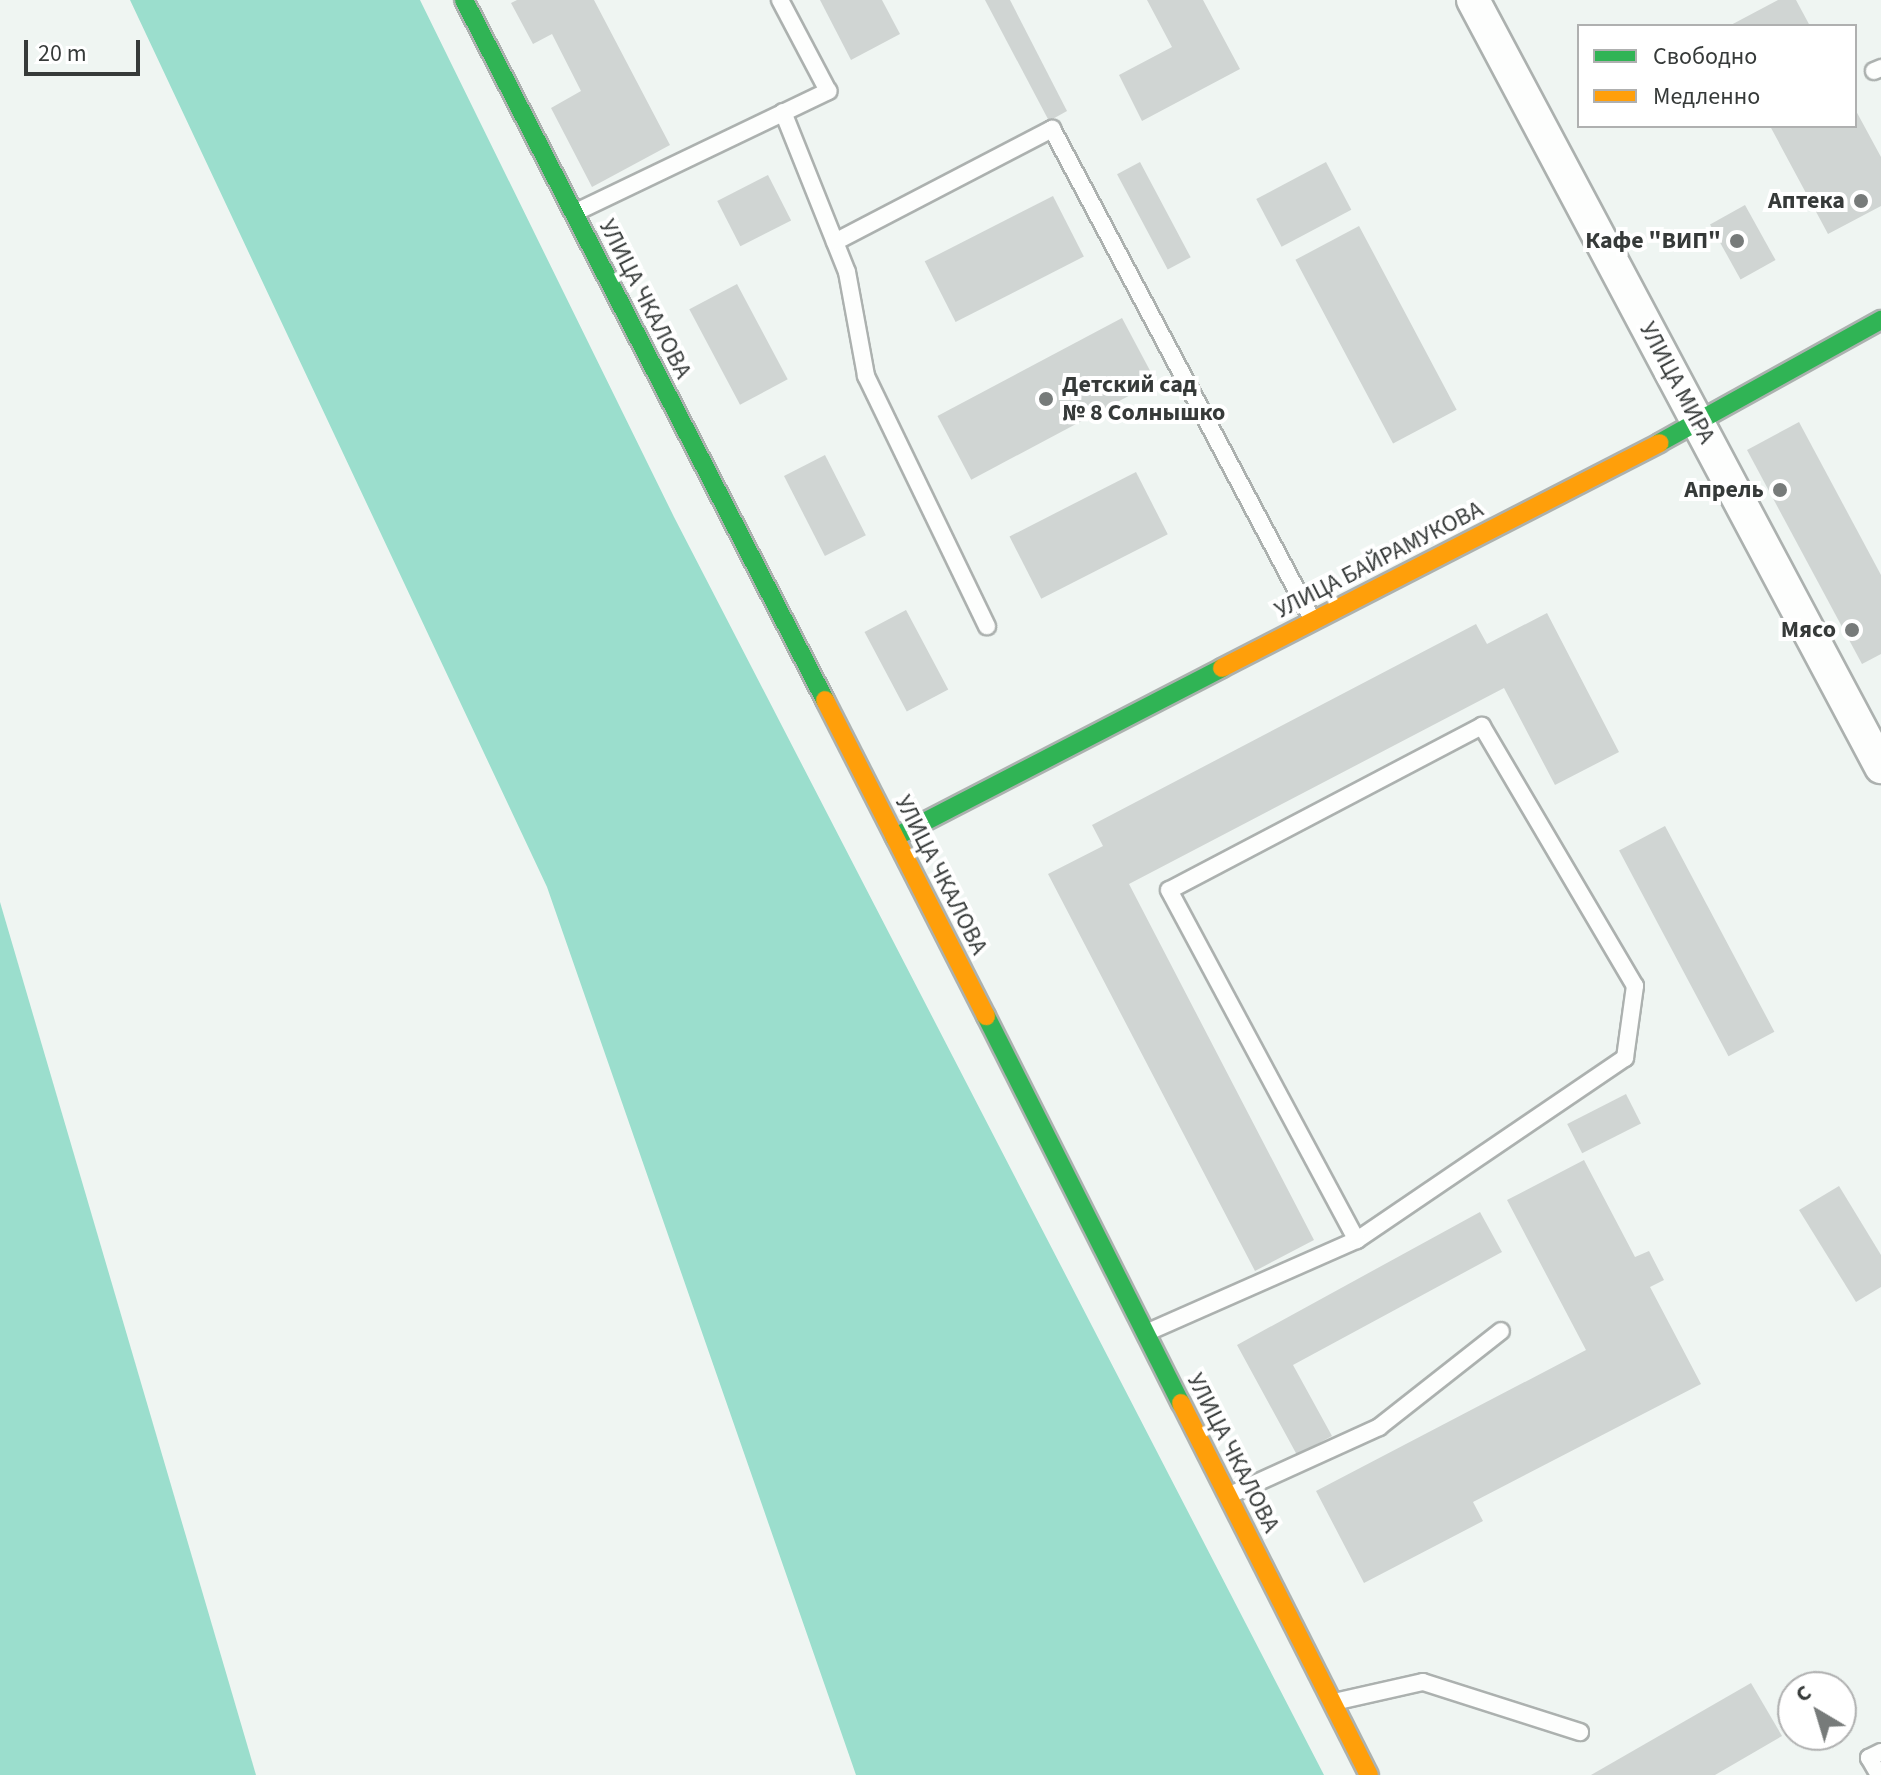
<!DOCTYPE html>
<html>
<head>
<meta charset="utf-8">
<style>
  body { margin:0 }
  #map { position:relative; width:1881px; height:1775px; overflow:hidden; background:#eff5f2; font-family:"Source Sans 3",sans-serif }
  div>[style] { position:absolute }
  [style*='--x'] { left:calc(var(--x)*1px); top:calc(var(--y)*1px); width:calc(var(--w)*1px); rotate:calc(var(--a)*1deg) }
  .forest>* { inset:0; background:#9bdecd }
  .building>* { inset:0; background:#d0d5d3; transform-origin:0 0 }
  .roads { filter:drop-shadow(2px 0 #acb1af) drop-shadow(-2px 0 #acb1af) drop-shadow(0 2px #acb1af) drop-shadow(0 -2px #acb1af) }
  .lane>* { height:16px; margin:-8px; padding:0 8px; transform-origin:8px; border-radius:8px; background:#fdfefd }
  .street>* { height:32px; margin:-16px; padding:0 16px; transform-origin:16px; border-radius:16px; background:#fdfefd }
  .fast>* { height:18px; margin:-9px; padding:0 9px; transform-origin:9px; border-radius:9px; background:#30b455 }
  .slow>* { height:18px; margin:-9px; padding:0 9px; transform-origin:9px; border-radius:9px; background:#ff9f0a }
  .dots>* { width:22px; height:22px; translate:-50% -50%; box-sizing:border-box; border:4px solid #fff; border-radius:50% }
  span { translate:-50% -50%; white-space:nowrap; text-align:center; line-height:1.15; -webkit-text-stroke:8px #fff; paint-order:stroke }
  .poi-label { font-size:24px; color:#363a39; font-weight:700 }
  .right { translate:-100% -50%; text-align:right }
  .left { translate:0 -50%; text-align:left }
  .street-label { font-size:24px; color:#363a39 }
  .legend { position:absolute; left:1577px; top:24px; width:280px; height:104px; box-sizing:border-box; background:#fff; border:2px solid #afb0b0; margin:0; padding:10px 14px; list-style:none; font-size:24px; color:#363a39 }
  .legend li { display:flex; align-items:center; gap:16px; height:40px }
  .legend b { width:40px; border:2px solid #afb0b0 }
  .north { position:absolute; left:1777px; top:1671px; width:80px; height:80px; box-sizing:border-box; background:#fff; border:2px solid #afb0b0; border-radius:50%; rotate:322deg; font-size:22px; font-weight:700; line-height:32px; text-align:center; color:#363a39 }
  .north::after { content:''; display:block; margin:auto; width:28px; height:36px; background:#777b7a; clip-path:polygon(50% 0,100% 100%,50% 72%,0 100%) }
  .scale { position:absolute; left:24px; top:40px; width:116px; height:36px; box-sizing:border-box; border:4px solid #363a39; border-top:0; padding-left:10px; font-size:24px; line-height:28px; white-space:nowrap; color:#363a39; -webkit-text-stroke:6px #fff; paint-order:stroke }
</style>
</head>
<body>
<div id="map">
  <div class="forest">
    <i style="clip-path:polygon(130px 0,420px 0,674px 517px,1324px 1775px,856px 1775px,547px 887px)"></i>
    <i style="clip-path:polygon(0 902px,256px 1775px,0 1775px)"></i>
  </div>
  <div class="building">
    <i style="clip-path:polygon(517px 0,594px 0,670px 145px,592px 187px,551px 108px,581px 91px,552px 34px,533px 44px,511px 3px)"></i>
    <i style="clip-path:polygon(820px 0,882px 0,900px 34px,851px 60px)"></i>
    <i style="clip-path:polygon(985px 0,1010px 0,1067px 111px,1049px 121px)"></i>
    <i style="clip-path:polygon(1147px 0,1203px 0,1240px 69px,1142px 121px,1119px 75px,1172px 47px)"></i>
    <i style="clip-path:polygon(1778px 0,1796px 0,1810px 26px,1729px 26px)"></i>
    <i style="clip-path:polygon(1855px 109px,1881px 157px,1881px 206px,1828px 234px,1770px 126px,1855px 126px)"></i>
    <i style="left:1140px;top:162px;width:108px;height:26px;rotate:62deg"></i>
    <i style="left:1326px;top:162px;width:54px;height:79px;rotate:62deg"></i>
    <i style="left:768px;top:175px;width:51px;height:57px;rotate:63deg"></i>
    <i style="left:1053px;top:196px;width:68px;height:144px;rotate:63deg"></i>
    <i style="left:1745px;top:205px;width:63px;height:40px;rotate:61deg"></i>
    <i style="left:1359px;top:226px;width:208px;height:72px;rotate:62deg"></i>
    <i style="left:737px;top:284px;width:108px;height:54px;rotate:62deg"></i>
    <i style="left:1122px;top:318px;width:72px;height:209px;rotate:62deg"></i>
    <i style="clip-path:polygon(1799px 422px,1881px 575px,1881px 654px,1862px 664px,1747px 450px)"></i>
    <i style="left:825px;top:455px;width:90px;height:46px;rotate:63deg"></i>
    <i style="left:1136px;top:472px;width:70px;height:142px;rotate:63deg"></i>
    <i style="left:906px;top:610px;width:90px;height:47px;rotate:62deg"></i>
    <i style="clip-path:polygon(1547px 613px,1619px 752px,1555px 785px,1504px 688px,1129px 884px,1314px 1240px,1255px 1271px,1048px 874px,1103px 846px,1092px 825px,1476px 624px,1487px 644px)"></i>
    <i style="left:1665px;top:826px;width:233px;height:52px;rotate:62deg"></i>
    <i style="left:1626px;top:1094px;width:33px;height:66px;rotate:63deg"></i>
    <i style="clip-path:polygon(1584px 1160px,1635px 1257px,1649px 1251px,1664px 1280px,1650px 1287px,1701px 1384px,1473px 1502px,1483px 1521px,1364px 1583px,1316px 1491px,1586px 1350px,1507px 1200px)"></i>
    <i style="clip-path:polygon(1839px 1186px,1881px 1255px,1881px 1287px,1856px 1302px,1799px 1210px)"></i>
    <i style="clip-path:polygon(1480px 1212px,1502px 1252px,1293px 1365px,1332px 1436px,1297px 1455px,1237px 1345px)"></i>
    <i style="clip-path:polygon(1751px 1683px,1782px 1736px,1715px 1775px,1591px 1775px)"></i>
  </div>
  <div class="roads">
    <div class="lane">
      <i style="--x:1874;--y:71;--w:8;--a:-23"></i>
      <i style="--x:783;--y:112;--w:172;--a:68.2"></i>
      <i style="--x:847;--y:272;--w:106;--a:79.6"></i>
      <i style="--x:866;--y:376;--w:278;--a:64.2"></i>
      <i style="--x:576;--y:212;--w:280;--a:-25.6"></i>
      <i style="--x:828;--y:91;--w:103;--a:-117.8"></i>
      <i style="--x:835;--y:242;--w:245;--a:-27.5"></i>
      <i style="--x:1052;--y:129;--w:557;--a:62.05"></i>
      <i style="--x:1148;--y:1332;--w:228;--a:-23.8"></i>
      <i style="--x:1357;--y:1240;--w:324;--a:-34.2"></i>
      <i style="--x:1625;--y:1058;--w:73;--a:-82.1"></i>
      <i style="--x:1635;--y:986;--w:302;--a:-120.5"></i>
      <i style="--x:1482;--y:726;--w:353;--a:152.3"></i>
      <i style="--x:1169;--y:890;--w:397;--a:61.8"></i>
      <i style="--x:1230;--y:1495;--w:164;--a:-24.5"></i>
      <i style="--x:1379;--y:1427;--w:155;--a:-38.2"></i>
      <i style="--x:1334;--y:1702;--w:91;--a:-12.7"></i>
      <i style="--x:1423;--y:1682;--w:165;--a:17.7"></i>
      <i style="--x:1879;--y:1775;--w:20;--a:-120"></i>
      <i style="--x:1869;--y:1758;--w:13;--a:-27"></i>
    </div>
    <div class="street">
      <i style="--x:1473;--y:0;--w:869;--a:61.99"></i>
    </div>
    <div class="fast">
      <i style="--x:464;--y:0;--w:788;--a:62.72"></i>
      <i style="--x:1659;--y:443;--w:254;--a:-29"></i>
      <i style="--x:895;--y:837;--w:368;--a:-27.3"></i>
      <i style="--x:986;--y:1016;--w:433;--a:63.3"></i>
    </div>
    <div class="slow">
      <i style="--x:1222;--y:668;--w:492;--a:-27.2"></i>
      <i style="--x:825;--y:700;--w:355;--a:63"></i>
      <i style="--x:1181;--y:1403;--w:417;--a:63.2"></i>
    </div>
  </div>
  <div class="dots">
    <i style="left:1861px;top:201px;background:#777b7a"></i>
    <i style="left:1737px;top:241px;background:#777b7a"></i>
    <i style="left:1046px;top:399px;background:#777b7a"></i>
    <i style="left:1780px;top:490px;background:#777b7a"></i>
    <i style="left:1852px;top:630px;background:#777b7a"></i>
  </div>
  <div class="poi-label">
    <span class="right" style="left:1845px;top:201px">Аптека</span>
    <span class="right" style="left:1721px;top:241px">Кафе "ВИП"</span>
    <span class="left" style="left:1062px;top:399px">Детский сад<br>№ 8 Солнышко</span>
    <span class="right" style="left:1764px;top:490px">Апрель</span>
    <span class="right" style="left:1836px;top:630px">Мясо</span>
  </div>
  <div class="street-label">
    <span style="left:645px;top:299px;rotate:63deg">УЛИЦА ЧКАЛОВА</span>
    <span style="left:1677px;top:383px;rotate:62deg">УЛИЦА МИРА</span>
    <span style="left:1379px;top:560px;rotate:-27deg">УЛИЦА БАЙРАМУКОВА</span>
    <span style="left:941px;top:875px;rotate:63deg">УЛИЦА ЧКАЛОВА</span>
    <span style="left:1233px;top:1453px;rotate:63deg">УЛИЦА ЧКАЛОВА</span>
  </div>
  <ul class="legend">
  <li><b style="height:10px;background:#30b455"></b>Свободно</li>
  <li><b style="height:10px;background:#ff9f0a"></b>Медленно</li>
  </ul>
  <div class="north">С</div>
  <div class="scale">20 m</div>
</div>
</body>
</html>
